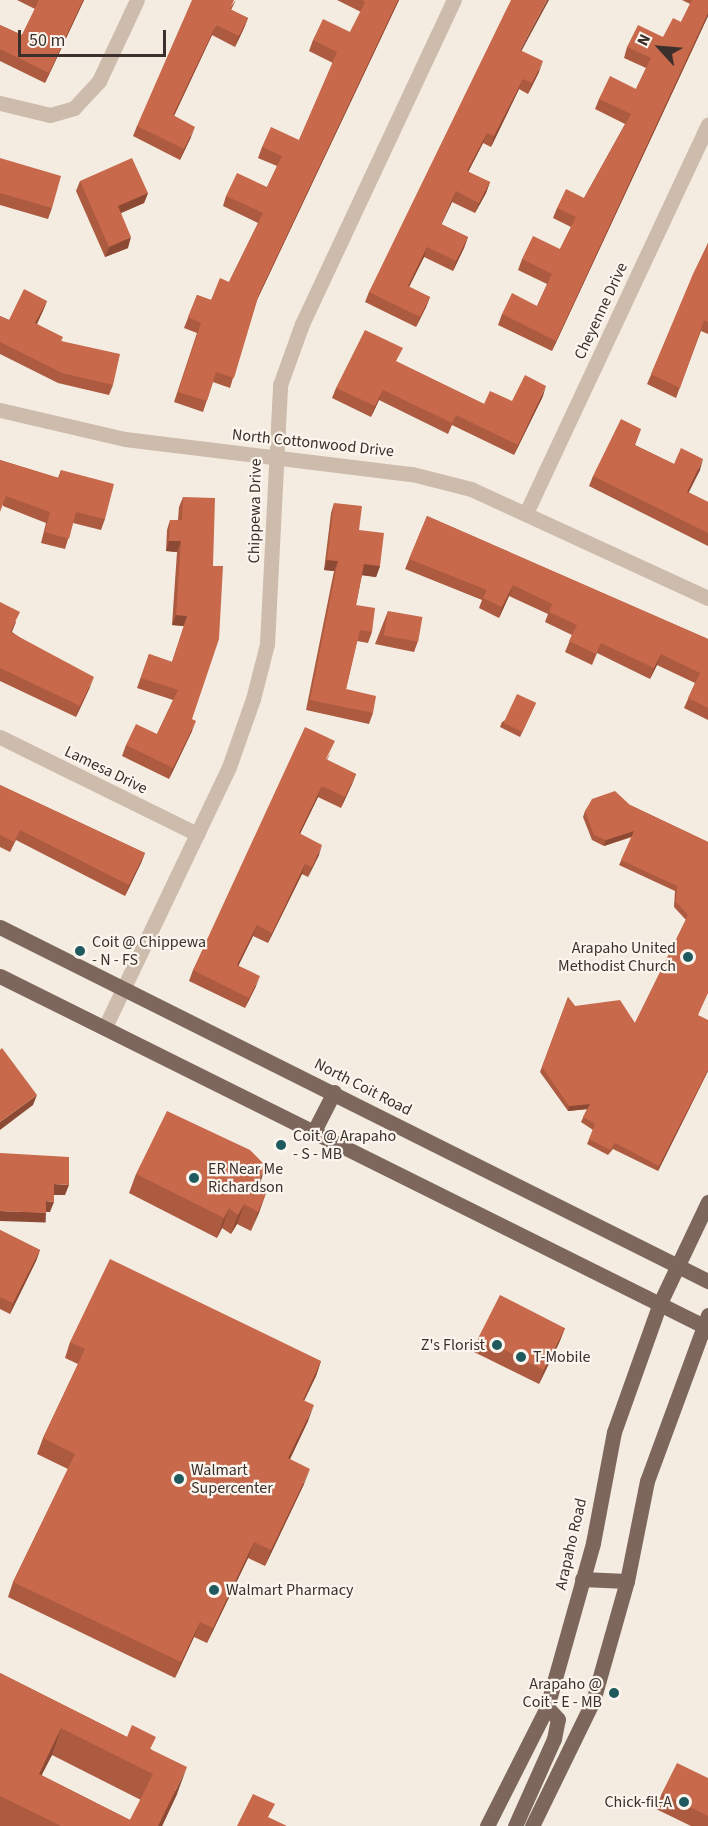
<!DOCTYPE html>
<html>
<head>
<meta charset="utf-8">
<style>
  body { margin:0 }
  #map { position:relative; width:708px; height:1826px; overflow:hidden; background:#f4ebe1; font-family:"Source Sans 3",sans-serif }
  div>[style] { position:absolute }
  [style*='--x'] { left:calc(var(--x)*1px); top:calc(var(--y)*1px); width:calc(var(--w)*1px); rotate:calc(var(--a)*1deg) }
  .minor>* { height:15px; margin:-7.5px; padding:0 7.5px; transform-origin:7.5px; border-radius:7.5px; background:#cdbbac }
  .major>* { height:15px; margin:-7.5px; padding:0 7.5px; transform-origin:7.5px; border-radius:7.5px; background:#7d675c }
  .wall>* { inset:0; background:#ac5a40 }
  .shaded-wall>* { inset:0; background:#8c4a34; transform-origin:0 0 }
  .building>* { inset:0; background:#c8694b; transform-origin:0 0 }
  .dots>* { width:16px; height:16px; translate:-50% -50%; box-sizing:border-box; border:3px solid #fbf5ee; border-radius:50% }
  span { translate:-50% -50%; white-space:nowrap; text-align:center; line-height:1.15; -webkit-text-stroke:4.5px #fbf5ee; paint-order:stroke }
  .street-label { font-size:16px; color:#3b302b }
  .poi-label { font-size:16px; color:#3b302b }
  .left { translate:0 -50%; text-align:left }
  .right { translate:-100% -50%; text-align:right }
  .north { position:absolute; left:630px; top:18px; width:60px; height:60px; -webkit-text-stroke:4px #fbf5ee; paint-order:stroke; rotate:296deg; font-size:16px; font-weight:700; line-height:24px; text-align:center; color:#3b302b }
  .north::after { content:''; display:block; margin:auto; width:21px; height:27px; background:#3b302b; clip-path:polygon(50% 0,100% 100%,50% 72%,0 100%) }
  .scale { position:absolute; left:18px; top:30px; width:148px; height:27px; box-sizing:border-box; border:3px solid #3b302b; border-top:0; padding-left:8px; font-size:18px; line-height:21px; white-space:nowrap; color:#3b302b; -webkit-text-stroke:4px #fbf5ee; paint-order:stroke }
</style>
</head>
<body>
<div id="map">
  <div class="minor">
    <i style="--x:0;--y:103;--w:51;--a:13.5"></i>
    <i style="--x:50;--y:115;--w:25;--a:-16"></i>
    <i style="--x:74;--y:108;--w:37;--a:-47"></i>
    <i style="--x:99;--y:81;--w:89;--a:-64.9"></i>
    <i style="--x:0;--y:410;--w:128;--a:13.1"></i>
    <i style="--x:125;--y:439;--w:289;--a:7"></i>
    <i style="--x:412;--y:474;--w:61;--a:14.3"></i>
    <i style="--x:471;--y:489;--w:261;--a:24.7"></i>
    <i style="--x:526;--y:513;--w:429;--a:-64.9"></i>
    <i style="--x:0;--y:737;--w:220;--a:26.2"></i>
    <i style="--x:105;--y:1027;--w:288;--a:-64.5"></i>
    <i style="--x:229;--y:767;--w:72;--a:-70.6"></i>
    <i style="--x:253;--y:699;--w:57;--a:-75.7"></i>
    <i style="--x:267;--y:644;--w:259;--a:-87.1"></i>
    <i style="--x:280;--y:385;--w:65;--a:-70.2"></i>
    <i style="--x:302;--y:324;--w:358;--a:-64.9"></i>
  </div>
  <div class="major">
    <i style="--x:0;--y:927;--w:792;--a:26.57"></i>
    <i style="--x:0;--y:976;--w:791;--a:26.44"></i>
    <i style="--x:313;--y:1133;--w:46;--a:-62.9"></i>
    <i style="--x:582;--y:1579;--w:45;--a:2.5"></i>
    <i style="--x:487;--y:1826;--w:133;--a:-63.2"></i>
    <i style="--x:547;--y:1707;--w:170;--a:-74.3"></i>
    <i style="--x:593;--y:1543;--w:113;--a:-79.3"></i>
    <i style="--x:614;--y:1432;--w:137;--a:-70.4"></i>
    <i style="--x:660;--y:1303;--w:112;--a:-64.6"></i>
    <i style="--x:515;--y:1826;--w:95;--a:-65.9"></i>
    <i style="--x:554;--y:1739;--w:20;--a:-79"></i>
    <i style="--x:558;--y:1719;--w:16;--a:-133"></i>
    <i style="--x:532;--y:1826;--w:139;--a:-64"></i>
    <i style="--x:593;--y:1701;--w:125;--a:-74.2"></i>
    <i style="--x:627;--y:1581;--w:102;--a:-78.7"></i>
    <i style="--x:647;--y:1481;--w:177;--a:-69.8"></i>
  </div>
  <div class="wall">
    <i style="clip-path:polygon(17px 0,84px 0,45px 83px,0 61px,0 25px,22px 35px,35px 9px)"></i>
    <i style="clip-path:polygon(236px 0,231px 10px,248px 18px,244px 28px,235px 47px,212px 35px,174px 116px,191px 137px,180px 160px,133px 136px,137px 126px)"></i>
    <i style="clip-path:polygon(337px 0,399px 0,257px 300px,230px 388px,213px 382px,203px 412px,174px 402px,197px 333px,184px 328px,197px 295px,211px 300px,229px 282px,258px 223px,223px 206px,226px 196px,267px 187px,277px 166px,258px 158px,262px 147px,299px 140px,333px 63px,309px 51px,313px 40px,350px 32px,361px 12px)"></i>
    <i style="clip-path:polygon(682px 0,708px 0,708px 16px,552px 351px,498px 325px,502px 314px,537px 306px,547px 284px,518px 270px,522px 259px,560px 249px,571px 227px,553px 218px,557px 208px,584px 198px,625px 124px,595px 109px,599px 99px,636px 89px,646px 68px,624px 58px,627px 47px,663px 37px,681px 22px,690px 4px)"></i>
    <i style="clip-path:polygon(521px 51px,539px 72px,528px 94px,519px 89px,491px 147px,483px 143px,468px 172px,490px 182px,486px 193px,475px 213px,452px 202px,441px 224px,468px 237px,464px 248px,453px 271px,424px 257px,409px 287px,430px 297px,426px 307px,416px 327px,365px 302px,369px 292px)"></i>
    <i style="clip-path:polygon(0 158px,52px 208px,48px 219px,0 205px)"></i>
    <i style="clip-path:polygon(80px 181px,148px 193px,144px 203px,121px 213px,128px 248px,105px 257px,76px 191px)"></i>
    <i style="clip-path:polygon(708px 243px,708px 334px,701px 331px,676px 398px,647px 384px)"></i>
    <i style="clip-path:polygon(47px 301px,37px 324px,62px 341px,113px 385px,109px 395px,58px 383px,0 354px,0 316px,9px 320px)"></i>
    <i style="clip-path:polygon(397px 362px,484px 404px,512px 401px,543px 396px,514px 455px,452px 425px,448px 434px,379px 400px,371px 417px,332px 398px,336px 388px)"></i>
    <i style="clip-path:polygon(641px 429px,635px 445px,674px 464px,700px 470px,688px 492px,708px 502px,708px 546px,589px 486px,593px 476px)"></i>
    <i style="clip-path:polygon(0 460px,58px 478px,61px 470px,105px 519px,101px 530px,73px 523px,65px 549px,41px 543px,46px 523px,3px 506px)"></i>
    <i style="clip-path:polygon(183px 497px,192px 731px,169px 779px,122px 756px,126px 745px,157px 734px,173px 700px,137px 688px,149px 654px,172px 662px,184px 626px,172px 625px,177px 552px,166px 551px,167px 530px,170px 520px,178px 520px,179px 507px)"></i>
    <i style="clip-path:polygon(334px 503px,359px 530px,380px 566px,376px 577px,362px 575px,356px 605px,372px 632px,368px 643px,357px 641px,346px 689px,373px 713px,369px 724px,306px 710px,334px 571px,324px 570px,331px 513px)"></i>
    <i style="clip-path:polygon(427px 516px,708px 639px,708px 720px,684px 708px,695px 683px,657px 665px,650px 679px,597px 653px,592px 665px,565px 652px,572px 635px,545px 622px,548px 614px,509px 596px,499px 618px,479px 608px,482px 600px,405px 569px)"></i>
    <i style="clip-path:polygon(0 602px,16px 622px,12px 632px,90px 687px,76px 717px,0 681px)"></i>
    <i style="clip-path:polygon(388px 611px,418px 641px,414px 652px,375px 644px)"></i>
    <i style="clip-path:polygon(536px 703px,520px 737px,500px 727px,502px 722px)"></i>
    <i style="clip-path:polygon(331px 752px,327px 760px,356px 774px,352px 784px,341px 808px,318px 797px,300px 834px,319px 855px,308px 877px,302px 874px,268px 943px,253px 936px,238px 965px,256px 986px,245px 1008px,189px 981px,193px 970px)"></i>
    <i style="clip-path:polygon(0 785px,145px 853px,141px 863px,125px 896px,16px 840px,10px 852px,0 847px)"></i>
    <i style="clip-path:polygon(630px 805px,708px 842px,698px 1016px,708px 1071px,658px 1171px,613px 1149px,608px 1155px,587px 1144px,593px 1130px,581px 1122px,587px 1109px,568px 1111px,540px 1072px,568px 997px,575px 1006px,635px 1023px,686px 920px,674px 907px,675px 891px,619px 865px,632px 837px,604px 846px,592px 840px,583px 817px,585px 811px)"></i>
    <i style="clip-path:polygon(136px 1174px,259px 1186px,258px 1189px,266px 1193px,251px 1231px,237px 1224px,231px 1234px,222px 1228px,217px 1238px,129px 1193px)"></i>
    <i style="clip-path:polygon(0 1230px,40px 1250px,36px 1261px,10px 1314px,0 1309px)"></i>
    <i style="clip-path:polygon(565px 1328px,559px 1343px,539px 1384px,474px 1352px,479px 1337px)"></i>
    <i style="clip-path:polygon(70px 1342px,321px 1361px,316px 1376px,304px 1401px,308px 1421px,290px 1459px,304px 1484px,265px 1566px,248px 1558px,207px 1643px,194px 1637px,175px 1678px,8px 1597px,13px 1582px,68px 1469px,37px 1454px,43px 1438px,78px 1364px,65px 1358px)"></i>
    <i style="clip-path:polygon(evenodd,0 1673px,151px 1749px,177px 1794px,162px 1826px,0 1826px,0 1673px,52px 1755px,141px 1800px,130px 1820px,41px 1775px,52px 1755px)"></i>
    <i style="clip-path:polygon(708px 1778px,708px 1826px,691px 1826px,656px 1809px,662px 1793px)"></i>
  </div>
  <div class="shaded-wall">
    <i style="clip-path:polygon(83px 0,84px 0,45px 83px,49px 73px)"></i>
    <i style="clip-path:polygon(398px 0,399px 0,255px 304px,259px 294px)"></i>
    <i style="clip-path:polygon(547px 0,549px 0,516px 61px,520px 50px)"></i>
    <i style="clip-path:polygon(708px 13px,708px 16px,552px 351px,556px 341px)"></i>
    <i style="clip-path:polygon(248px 18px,244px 28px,235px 47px,239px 36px)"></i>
    <i style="clip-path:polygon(216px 25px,212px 35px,169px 126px,173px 115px)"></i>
    <i style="clip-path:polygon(543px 61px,539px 72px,528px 94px,532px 83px)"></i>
    <i style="clip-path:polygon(523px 79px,519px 89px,491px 147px,494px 136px)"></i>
    <i style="clip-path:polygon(195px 127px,191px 137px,180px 160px,184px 149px)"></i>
    <i style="clip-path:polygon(487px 133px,483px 143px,463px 182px,467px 171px)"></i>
    <i style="clip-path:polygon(490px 182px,486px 193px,475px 213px,479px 203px)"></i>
    <i style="clip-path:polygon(456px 191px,452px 202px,437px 234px,441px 224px)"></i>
    <i style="clip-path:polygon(148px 193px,144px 203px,114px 216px,118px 206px)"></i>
    <i style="clip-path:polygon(131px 237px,128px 248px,105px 257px,109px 247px)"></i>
    <i style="clip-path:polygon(468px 237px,464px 248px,453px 271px,456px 261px)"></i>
    <i style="clip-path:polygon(427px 247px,424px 257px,404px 297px,408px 286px)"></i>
    <i style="clip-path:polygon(430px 297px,426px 307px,416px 327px,420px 317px)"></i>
    <i style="clip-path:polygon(47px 301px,43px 311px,32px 334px,35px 323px)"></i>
    <i style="clip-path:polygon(546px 386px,543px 396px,514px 455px,518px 445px)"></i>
    <i style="clip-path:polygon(383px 390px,379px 400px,371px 417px,375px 406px)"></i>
    <i style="clip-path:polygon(703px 459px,700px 470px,684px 502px,687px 492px)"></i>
    <i style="clip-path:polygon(169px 541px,181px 541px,177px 552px,166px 551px)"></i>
    <i style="clip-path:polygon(327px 560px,338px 561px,334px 571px,324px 570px)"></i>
    <i style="clip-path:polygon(364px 564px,380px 566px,376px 577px,360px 575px)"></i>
    <i style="clip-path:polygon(513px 585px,509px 596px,499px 618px,502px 607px)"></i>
    <i style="clip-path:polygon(176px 615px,187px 616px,184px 626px,172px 625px)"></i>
    <i style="clip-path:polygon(661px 654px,657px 665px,650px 679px,654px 668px)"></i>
    <i style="clip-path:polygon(94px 677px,90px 687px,76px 717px,80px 706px)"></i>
    <i style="clip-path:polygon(196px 721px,192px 731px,169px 779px,173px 768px)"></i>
    <i style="clip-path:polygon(356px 774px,352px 784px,341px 808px,345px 797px)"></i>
    <i style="clip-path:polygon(322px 786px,318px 797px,295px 844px,299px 833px)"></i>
    <i style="clip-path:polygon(634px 831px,632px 836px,604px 846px,606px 840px)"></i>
    <i style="clip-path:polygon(322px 845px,319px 855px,308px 877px,312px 867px)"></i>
    <i style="clip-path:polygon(145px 853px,141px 863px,125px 896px,129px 885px)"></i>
    <i style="clip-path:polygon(305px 864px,302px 874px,268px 943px,272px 933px)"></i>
    <i style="clip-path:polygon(257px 925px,253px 936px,234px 975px,237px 965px)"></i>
    <i style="clip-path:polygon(260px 976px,256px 986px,245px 1008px,249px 998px)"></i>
    <i style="clip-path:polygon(708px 1070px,708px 1071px,658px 1171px,659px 1166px)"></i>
    <i style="clip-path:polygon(37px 1095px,33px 1105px,0 1130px,0 1122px)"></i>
    <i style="clip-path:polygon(590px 1104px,588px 1109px,568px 1111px,569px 1106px)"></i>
    <i style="clip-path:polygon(266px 1166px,259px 1186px,248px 1207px,255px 1187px)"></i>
    <i style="clip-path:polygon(54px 1184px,69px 1185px,65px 1195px,50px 1195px)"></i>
    <i style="clip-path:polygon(266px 1193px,259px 1213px,251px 1231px,258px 1212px)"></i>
    <i style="clip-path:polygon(46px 1201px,54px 1202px,50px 1212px,42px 1212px)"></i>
    <i style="clip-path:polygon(244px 1204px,237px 1224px,231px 1234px,238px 1215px)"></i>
    <i style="clip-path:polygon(229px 1208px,222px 1228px,217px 1238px,224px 1218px)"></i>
    <i style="left:0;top:1211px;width:46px;height:10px;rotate:2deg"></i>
    <i style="clip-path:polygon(40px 1250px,36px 1261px,10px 1314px,13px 1303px)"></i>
    <i style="clip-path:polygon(565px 1328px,559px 1343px,539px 1384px,544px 1369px)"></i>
    <i style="clip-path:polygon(321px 1361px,316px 1376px,297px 1415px,303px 1400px)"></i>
    <i style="clip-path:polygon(314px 1405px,308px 1421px,283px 1474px,288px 1458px)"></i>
    <i style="clip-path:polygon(310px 1469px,304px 1484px,265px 1566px,271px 1550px)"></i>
    <i style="clip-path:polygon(254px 1542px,248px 1558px,207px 1643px,213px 1628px)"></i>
    <i style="clip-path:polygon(200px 1622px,194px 1637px,175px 1678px,181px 1662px)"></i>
    <i style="clip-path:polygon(61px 1728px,52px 1755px,29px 1800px,39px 1774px)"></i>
    <i style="clip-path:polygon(187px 1767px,177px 1794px,162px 1826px,158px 1826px)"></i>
  </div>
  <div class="building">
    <i style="clip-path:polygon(39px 0,83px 0,49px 73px,0 49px,0 25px,22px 35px)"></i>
    <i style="clip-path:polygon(192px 0,234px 0,230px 9px,248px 18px,239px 36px,216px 25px,173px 115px,195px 127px,184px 149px,137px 126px)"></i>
    <i style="clip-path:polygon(362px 0,398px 0,259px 294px,234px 378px,216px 372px,207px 401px,178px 392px,201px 323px,188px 317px,197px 295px,211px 300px,220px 278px,229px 282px,263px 213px,226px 196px,237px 173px,267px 187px,282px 156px,262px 147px,271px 127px,299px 140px,337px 52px,313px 40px,323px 19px,350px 32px,365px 2px)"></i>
    <i style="clip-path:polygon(511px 0,547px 0,520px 50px,543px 61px,532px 83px,523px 79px,494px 136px,487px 133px,467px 171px,490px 182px,479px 203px,456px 191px,441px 224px,468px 237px,456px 261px,427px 247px,408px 286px,430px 297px,420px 317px,369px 292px)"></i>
    <i style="clip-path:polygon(692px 0,708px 0,708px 13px,556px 341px,502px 314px,512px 293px,537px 306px,552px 274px,522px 259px,533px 236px,560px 249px,576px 217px,557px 208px,566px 189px,584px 198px,631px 114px,599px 99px,610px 76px,636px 89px,651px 58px,627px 47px,638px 25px,663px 37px,673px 18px,681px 22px)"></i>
    <i style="clip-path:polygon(0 158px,61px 176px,52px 208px,0 193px)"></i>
    <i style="clip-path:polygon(132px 158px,148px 193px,118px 206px,131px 237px,109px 247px,80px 181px)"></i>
    <i style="clip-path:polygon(708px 243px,708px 322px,704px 320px,680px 388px,651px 374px,693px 274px)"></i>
    <i style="clip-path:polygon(24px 289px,47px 301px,35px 323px,63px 337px,61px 341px,120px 354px,113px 385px,62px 373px,0 342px,0 316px,9px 320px)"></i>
    <i style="clip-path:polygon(365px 330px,403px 348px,396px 361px,484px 404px,490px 391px,512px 401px,525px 375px,546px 386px,518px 445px,456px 415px,452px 423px,383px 390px,375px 406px,336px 388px)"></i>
    <i style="clip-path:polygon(621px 419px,641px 429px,634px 445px,674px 464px,681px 448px,703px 459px,687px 492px,708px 502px,708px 533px,593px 476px)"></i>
    <i style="clip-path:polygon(0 460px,59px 478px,61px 470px,114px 484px,105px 519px,76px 512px,69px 539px,45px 532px,50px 512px,6px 496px,0 512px)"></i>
    <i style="clip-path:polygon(183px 497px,215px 498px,213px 566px,223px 566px,219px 639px,192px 719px,196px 721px,173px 768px,126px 745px,136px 724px,157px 734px,178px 690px,141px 678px,149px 654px,172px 662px,187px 616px,176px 615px,181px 541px,169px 541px,170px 520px,182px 520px)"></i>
    <i style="clip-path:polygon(334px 503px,362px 506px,359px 530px,384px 533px,380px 566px,364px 564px,356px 605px,375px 608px,372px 632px,360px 630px,346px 689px,376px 696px,373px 713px,310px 700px,338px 561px,327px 560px)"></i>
    <i style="clip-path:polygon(427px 516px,708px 639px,708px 708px,688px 698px,700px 673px,661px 654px,654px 668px,601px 643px,596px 654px,569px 641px,577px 625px,549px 612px,552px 604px,513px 585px,502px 607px,483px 598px,487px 590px,409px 559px)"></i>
    <i style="clip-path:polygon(0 602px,20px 612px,10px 632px,94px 677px,80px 706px,0 668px)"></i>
    <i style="left:388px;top:611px;width:35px;height:25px;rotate:10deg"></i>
    <i style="left:517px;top:694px;width:21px;height:32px;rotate:25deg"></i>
    <i style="clip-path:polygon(305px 727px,335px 741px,326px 759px,356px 774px,345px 797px,322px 786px,299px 833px,322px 845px,312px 867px,305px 864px,272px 933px,257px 925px,237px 965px,260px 976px,249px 998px,193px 970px)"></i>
    <i style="clip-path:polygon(0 785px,145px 853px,129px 885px,20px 830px,14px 842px,0 835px)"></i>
    <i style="clip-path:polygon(615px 791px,630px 805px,708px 842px,708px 993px,698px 1015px,708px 1020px,708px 1070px,659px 1166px,615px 1143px,610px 1150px,589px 1139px,595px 1124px,583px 1117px,590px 1104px,569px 1106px,542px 1067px,568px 997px,575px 1006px,620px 1000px,635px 1023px,688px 915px,676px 902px,677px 886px,621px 860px,634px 831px,606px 840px,594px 835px,585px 811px,592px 799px)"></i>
    <i style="clip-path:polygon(2px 1048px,37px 1095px,0 1122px,0 1050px)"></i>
    <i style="clip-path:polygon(167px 1111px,250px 1150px,266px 1166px,255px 1187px,266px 1193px,258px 1212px,244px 1204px,238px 1215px,229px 1208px,224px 1218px,136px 1174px)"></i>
    <i style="clip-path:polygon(0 1153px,69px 1157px,69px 1185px,54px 1184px,54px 1202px,46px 1201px,46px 1213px,0 1211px)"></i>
    <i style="clip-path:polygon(0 1230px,40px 1250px,13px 1303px,0 1297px)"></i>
    <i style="clip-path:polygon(110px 1259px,321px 1361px,303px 1400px,314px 1405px,288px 1458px,310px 1469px,271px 1550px,254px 1542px,213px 1628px,200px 1622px,181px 1662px,13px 1582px,75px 1454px,43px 1438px,85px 1349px,70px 1342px)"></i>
    <i style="left:500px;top:1295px;width:73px;height:47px;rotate:27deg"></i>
    <i style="clip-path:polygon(evenodd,0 1673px,127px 1737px,132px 1725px,156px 1737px,150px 1749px,187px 1767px,158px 1826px,61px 1826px,0 1796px,0 1673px,61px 1728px,153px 1774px,130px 1820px,39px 1774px,61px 1728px)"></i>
    <i style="clip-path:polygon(677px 1763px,708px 1778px,708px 1816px,662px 1793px)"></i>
    <i style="clip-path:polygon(253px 1794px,275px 1804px,268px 1817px,287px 1826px,237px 1826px)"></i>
  </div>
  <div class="dots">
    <i style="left:80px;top:951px;background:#1f5a5e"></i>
    <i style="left:688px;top:957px;background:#1f5a5e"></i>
    <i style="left:281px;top:1145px;background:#1f5a5e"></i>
    <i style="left:194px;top:1178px;background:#1f5a5e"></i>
    <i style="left:497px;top:1345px;background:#1f5a5e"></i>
    <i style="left:521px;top:1357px;background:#1f5a5e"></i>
    <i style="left:179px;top:1479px;background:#1f5a5e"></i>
    <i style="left:214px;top:1590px;background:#1f5a5e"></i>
    <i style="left:614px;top:1693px;background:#1f5a5e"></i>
    <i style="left:684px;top:1802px;background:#1f5a5e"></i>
  </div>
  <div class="street-label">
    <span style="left:601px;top:311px;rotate:-65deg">Cheyenne Drive</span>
    <span style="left:313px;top:443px;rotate:6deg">North Cottonwood Drive</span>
    <span style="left:255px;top:511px;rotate:-89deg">Chippewa Drive</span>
    <span style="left:106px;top:770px;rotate:26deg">Lamesa Drive</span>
    <span style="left:363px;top:1087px;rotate:27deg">North Coit Road</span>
    <span style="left:571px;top:1544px;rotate:-77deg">Arapaho Road</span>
  </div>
  <div class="poi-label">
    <span class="left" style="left:92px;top:951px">Coit @ Chippewa<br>- N - FS</span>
    <span class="right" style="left:676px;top:957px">Arapaho United<br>Methodist Church</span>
    <span class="left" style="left:293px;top:1145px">Coit @ Arapaho<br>- S - MB</span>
    <span class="left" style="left:208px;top:1178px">ER Near Me<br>Richardson</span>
    <span class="right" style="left:485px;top:1345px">Z's Florist</span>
    <span class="left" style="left:533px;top:1357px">T-Mobile</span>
    <span class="left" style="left:191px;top:1479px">Walmart<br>Supercenter</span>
    <span class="left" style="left:226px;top:1590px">Walmart Pharmacy</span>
    <span class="right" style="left:602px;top:1693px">Arapaho @<br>Coit - E - MB</span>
    <span class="right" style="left:672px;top:1802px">Chick-fil-A</span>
  </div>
  <div class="north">N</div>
  <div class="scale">50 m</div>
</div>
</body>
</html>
